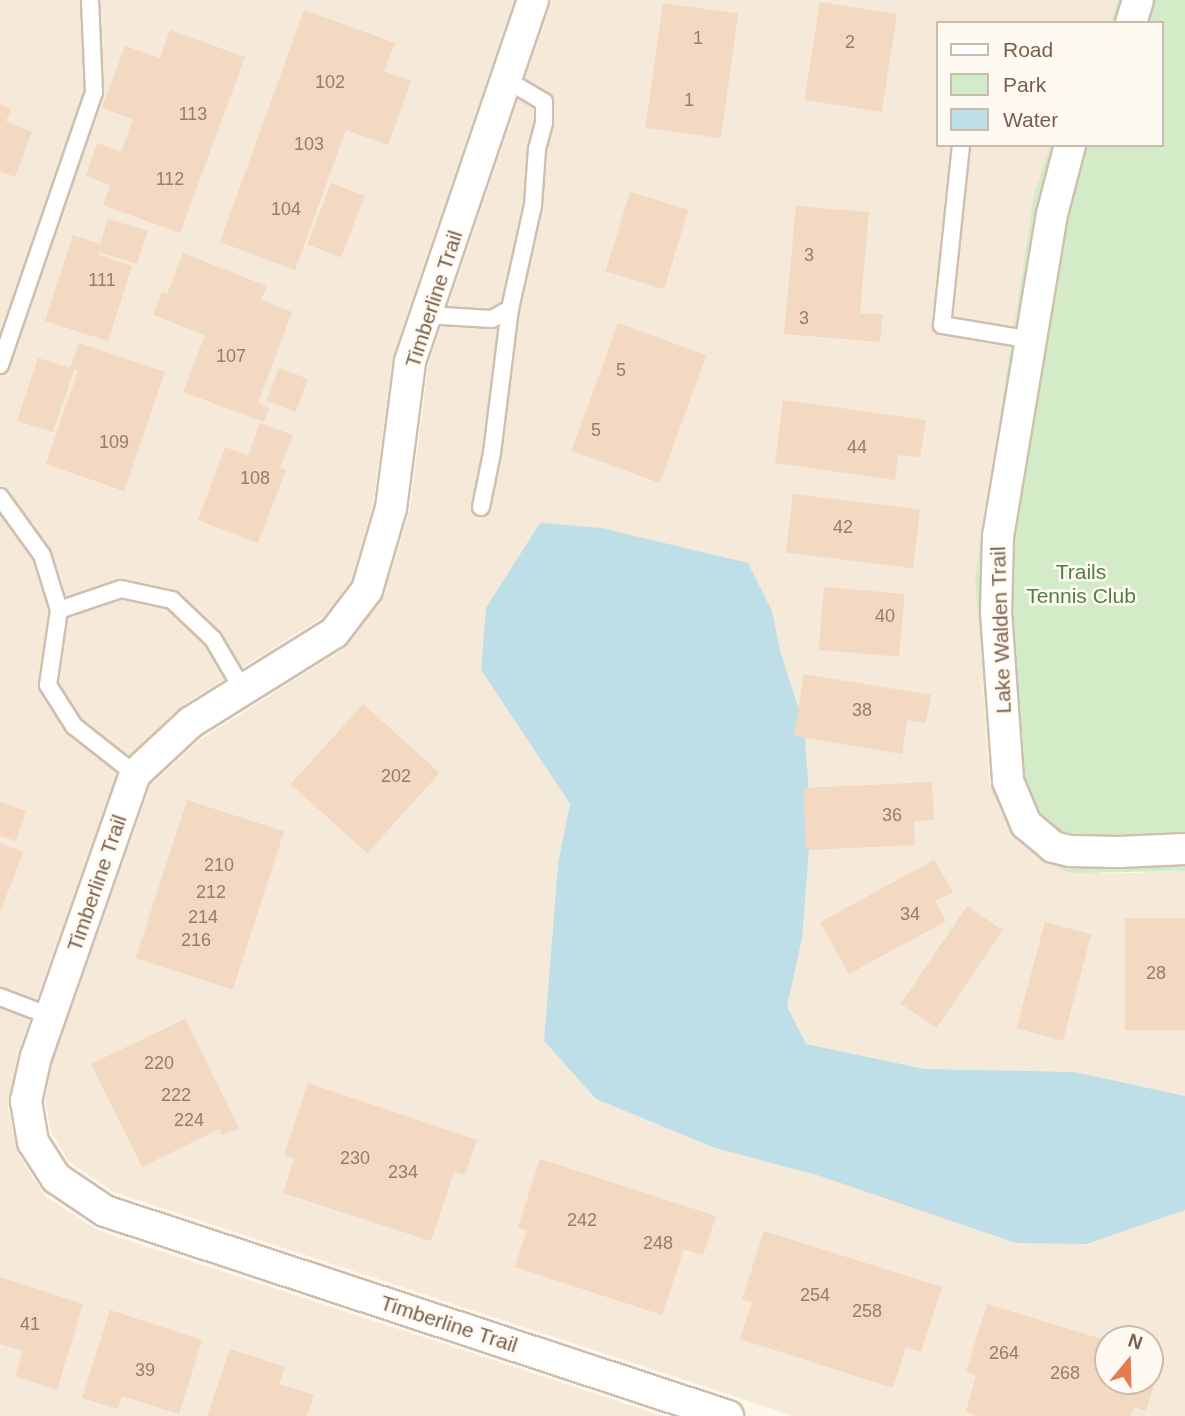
<!DOCTYPE html>
<html>
<head>
<meta charset="utf-8">
<style>
  body { margin:0 }
  #map { position:relative; width:1185px; height:1416px; overflow:hidden; background:#fdf7ea; font-family:Helvetica,sans-serif }
  div>[style] { position:absolute }
  [style*='--x'] { left:calc(var(--x)*1px); top:calc(var(--y)*1px); width:calc(var(--w)*1px); rotate:calc(var(--a)*1deg) }
  .residential>* { inset:0; background:#f5e9d9 }
  .green>* { inset:0; background:#d4ebc8 }
  .water>* { inset:0; background:#bedfe7 }
  .building>* { inset:0; background:#f3d8c2; transform-origin:0 0 }
  .roads { filter:drop-shadow(2px 0 #d0bfaf) drop-shadow(-2px 0 #d0bfaf) drop-shadow(0 2px #d0bfaf) drop-shadow(0 -2px #d0bfaf) }
  .lane>* { height:16px; margin:-8px; padding:0 8px; transform-origin:8px; border-radius:8px; background:#fff }
  .street>* { height:30px; margin:-15px; padding:0 15px; transform-origin:15px; border-radius:15px; background:#fff }
  span { translate:-50% -50%; white-space:nowrap; text-align:center; line-height:1.15; -webkit-text-stroke:5px #fffaf1; paint-order:stroke }
  .number-label { font-size:18px; color:#987d6a }
  .number-label span { -webkit-text-stroke-width:0 }
  .street-label { font-size:21px; color:#795f4c }
  .park-label { font-size:21px; color:#527f44 }
  .legend { position:absolute; left:936px; top:21px; width:228px; height:126px; box-sizing:border-box; background:#fffaf1; border:2px solid #c9bcaf; margin:0; padding:9px 12px; list-style:none; font-size:21px; color:#795f4c }
  .legend li { display:flex; align-items:center; gap:14px; height:35px }
  .legend b { width:35px; border:2px solid #c9bcaf }
  .north { position:absolute; left:1094px; top:1325px; width:70px; height:70px; box-sizing:border-box; background:#fffaf1; border:2px solid #c9bcaf; border-radius:50%; rotate:19deg; font-size:19px; font-weight:700; line-height:28px; text-align:center; color:#795f4c }
  .north::after { content:''; display:block; margin:auto; width:24px; height:32px; background:#e67a50; clip-path:polygon(50% 0,100% 100%,50% 72%,0 100%) }
</style>
</head>
<body>
<div id="map">
  <div class="residential">
    <i style="clip-path:polygon(0 0,514px 0,393px 356px,373px 505px,351px 581px,323px 617px,183px 705px,124px 760px,119px 769px,19px 1049px,8px 1107px,18px 1154px,45px 1196px,99px 1231px,663px 1416px,0 1416px)"></i>
    <i style="clip-path:polygon(evenodd,552px 0,1118px 0,1111px 23px,938px 23px,938px 145px,1050px 145px,1034px 195px,975px 579px,990px 785px,1013px 831px,1101px 874px,1185px 871px,1185px 1096px,1075px 1072px,925px 1069px,806px 1044px,787px 1006px,802px 939px,781px 654px,772px 611px,481px 670px,570px 804px,558px 863px,544px 1041px,596px 1099px,715px 1148px,1087px 1244px,1185px 1210px,1185px 1416px,794px 1416px,114px 1192px,69px 1162px,51px 1132px,45px 1100px,53px 1060px,150px 786px,201px 739px,342px 650px,384px 595px,410px 509px,428px 366px,552px 0,1108px 1339px,1150px 1339px,1150px 1381px,1108px 1381px,1108px 1339px)"></i>
  </div>
  <div class="green">
    <i style="clip-path:polygon(1118px 0,1185px 0,1185px 871px,1070px 873px,1042px 861px,1013px 831px,992px 793px,975px 579px,1034px 195px,1050px 145px,1162px 145px,1162px 23px,1111px 23px)"></i>
  </div>
  <div class="water">
    <i style="clip-path:polygon(540px 523px,601px 528px,748px 563px,772px 611px,781px 654px,804px 725px,811px 823px,802px 939px,787px 1006px,806px 1044px,925px 1069px,1075px 1072px,1185px 1096px,1185px 1210px,1087px 1244px,1016px 1243px,817px 1175px,715px 1148px,596px 1099px,544px 1041px,558px 863px,570px 804px,481px 670px,486px 608px)"></i>
  </div>
  <div class="building">
    <i style="left:820px;top:2px;width:78px;height:99px;rotate:9deg"></i>
    <i style="left:663px;top:3px;width:76px;height:126px;rotate:8deg"></i>
    <i style="clip-path:polygon(304px 10px,395px 43px,384px 71px,411px 81px,388px 145px,346px 130px,295px 270px,220px 242px)"></i>
    <i style="clip-path:polygon(170px 30px,245px 57px,180px 233px,103px 205px,110px 185px,86px 176px,97px 143px,121px 152px,133px 119px,102px 108px,125px 46px,160px 58px)"></i>
    <i style="clip-path:polygon(0 104px,11px 109px,6px 121px,32px 132px,15px 177px,0 171px)"></i>
    <i style="left:331px;top:183px;width:36px;height:66px;rotate:21deg"></i>
    <i style="left:630px;top:192px;width:61px;height:83px;rotate:17deg"></i>
    <i style="clip-path:polygon(796px 206px,869px 212px,860px 313px,883px 314px,880px 342px,784px 334px)"></i>
    <i style="clip-path:polygon(108px 219px,148px 231px,137px 264px,99px 252px,98px 255px,132px 266px,108px 341px,45px 321px,73px 235px,100px 244px)"></i>
    <i style="clip-path:polygon(183px 253px,267px 286px,261px 300px,292px 312px,258px 403px,269px 408px,264px 422px,183px 392px,205px 335px,153px 315px,162px 292px,167px 294px)"></i>
    <i style="left:618px;top:323px;width:94px;height:136px;rotate:20deg"></i>
    <i style="clip-path:polygon(79px 343px,165px 372px,124px 491px,46px 464px,78px 371px,74px 370px,53px 432px,17px 421px,38px 358px,70px 368px)"></i>
    <i style="left:279px;top:368px;width:31px;height:35px;rotate:21deg"></i>
    <i style="clip-path:polygon(783px 400px,926px 420px,920px 457px,898px 455px,895px 480px,775px 463px)"></i>
    <i style="clip-path:polygon(260px 423px,293px 435px,280px 468px,286px 470px,258px 543px,198px 520px,225px 447px,248px 456px)"></i>
    <i style="left:793px;top:494px;width:128px;height:59px;rotate:7deg"></i>
    <i style="left:824px;top:587px;width:81px;height:63px;rotate:5deg"></i>
    <i style="clip-path:polygon(804px 674px,931px 695px,926px 723px,907px 720px,902px 754px,794px 736px)"></i>
    <i style="left:363px;top:704px;width:103px;height:108px;rotate:42deg"></i>
    <i style="clip-path:polygon(932px 782px,934px 820px,914px 821px,915px 845px,806px 850px,803px 788px)"></i>
    <i style="left:187px;top:800px;width:102px;height:166px;rotate:18deg"></i>
    <i style="clip-path:polygon(0 802px,26px 811px,16px 841px,0 836px)"></i>
    <i style="clip-path:polygon(0 843px,23px 852px,0 913px)"></i>
    <i style="clip-path:polygon(934px 860px,953px 892px,935px 901px,946px 921px,849px 974px,820px 922px)"></i>
    <i style="left:967px;top:906px;width:43px;height:118px;rotate:34deg"></i>
    <i style="left:1185px;top:918px;width:112px;height:60px;rotate:90deg"></i>
    <i style="left:1045px;top:922px;width:48px;height:110px;rotate:15deg"></i>
    <i style="clip-path:polygon(185px 1019px,239px 1128px,222px 1135px,219px 1129px,142px 1167px,91px 1064px)"></i>
    <i style="clip-path:polygon(308px 1083px,477px 1140px,465px 1175px,454px 1172px,431px 1241px,283px 1193px,294px 1159px,284px 1155px)"></i>
    <i style="clip-path:polygon(540px 1159px,716px 1216px,703px 1255px,684px 1249px,662px 1315px,515px 1267px,527px 1230px,518px 1227px)"></i>
    <i style="clip-path:polygon(764px 1231px,942px 1287px,921px 1352px,906px 1347px,893px 1388px,740px 1339px,752px 1302px,742px 1299px)"></i>
    <i style="clip-path:polygon(0 1277px,83px 1304px,57px 1390px,15px 1376px,23px 1351px,0 1344px)"></i>
    <i style="clip-path:polygon(987px 1304px,1108px 1341px,1108px 1381px,1150px 1381px,1150px 1354px,1162px 1358px,1146px 1411px,1134px 1407px,1131px 1416px,980px 1416px,966px 1412px,976px 1375px,966px 1372px)"></i>
    <i style="clip-path:polygon(110px 1310px,202px 1340px,179px 1414px,122px 1396px,118px 1409px,82px 1398px)"></i>
    <i style="clip-path:polygon(230px 1349px,285px 1367px,279px 1384px,314px 1395px,307px 1416px,207px 1416px)"></i>
  </div>
  <div class="roads">
    <div class="lane">
      <i style="--x:961;--y:145;--w:181;--a:96"></i>
      <i style="--x:942;--y:325;--w:92;--a:9.4"></i>
      <i style="--x:426;--y:315;--w:66;--a:3.5"></i>
      <i style="--x:492;--y:319;--w:21;--a:-29"></i>
      <i style="--x:510;--y:309;--w:107;--a:-77.5"></i>
      <i style="--x:533;--y:205;--w:56;--a:-85.9"></i>
      <i style="--x:537;--y:149;--w:27;--a:-75"></i>
      <i style="--x:544;--y:123;--w:21;--a:-90"></i>
      <i style="--x:544;--y:102;--w:43;--a:-149.3"></i>
      <i style="--x:0;--y:365;--w:289;--a:-71"></i>
      <i style="--x:94;--y:92;--w:92;--a:-92.5"></i>
      <i style="--x:0;--y:497;--w:72;--a:54.1"></i>
      <i style="--x:42;--y:555;--w:58;--a:72.8"></i>
      <i style="--x:59;--y:610;--w:76;--a:98.3"></i>
      <i style="--x:48;--y:685;--w:49;--a:57.6"></i>
      <i style="--x:74;--y:726;--w:78;--a:38.2"></i>
      <i style="--x:481;--y:507;--w:55;--a:-78.5"></i>
      <i style="--x:492;--y:453;--w:145;--a:-82.9"></i>
      <i style="--x:59;--y:610;--w:65;--a:-18.7"></i>
      <i style="--x:121;--y:589;--w:52;--a:12.2"></i>
      <i style="--x:172;--y:600;--w:57;--a:43.6"></i>
      <i style="--x:213;--y:639;--w:59;--a:59.5"></i>
      <i style="--x:0;--y:997;--w:53;--a:20.8"></i>
    </div>
    <div class="street">
      <i style="--x:533;--y:0;--w:382;--a:108.8"></i>
      <i style="--x:410;--y:362;--w:147;--a:97.4"></i>
      <i style="--x:391;--y:508;--w:85;--a:106.3"></i>
      <i style="--x:367;--y:590;--w:54;--a:127.5"></i>
      <i style="--x:334;--y:633;--w:168;--a:148.1"></i>
      <i style="--x:191;--y:722;--w:76;--a:137.1"></i>
      <i style="--x:135;--y:774;--w:299;--a:109.3"></i>
      <i style="--x:36;--y:1056;--w:46;--a:102.5"></i>
      <i style="--x:26;--y:1101;--w:42;--a:80.3"></i>
      <i style="--x:33;--y:1142;--w:43;--a:57.4"></i>
      <i style="--x:56;--y:1178;--w:59;--a:34"></i>
      <i style="--x:105;--y:1211;--w:656;--a:18.21"></i>
      <i style="--x:1131;--y:23;--w:24;--a:-73"></i>
      <i style="--x:1070;--y:145;--w:71;--a:104.6"></i>
      <i style="--x:1052;--y:214;--w:326;--a:99.5"></i>
      <i style="--x:998;--y:536;--w:76;--a:91.5"></i>
      <i style="--x:996;--y:612;--w:169;--a:85.9"></i>
      <i style="--x:1008;--y:781;--w:47;--a:67.3"></i>
      <i style="--x:1026;--y:824;--w:35;--a:40"></i>
      <i style="--x:1053;--y:847;--w:18;--a:13"></i>
      <i style="--x:1071;--y:851;--w:48;--a:1.2"></i>
      <i style="--x:1119;--y:852;--w:66;--a:-2.6"></i>
    </div>
  </div>
  <div class="number-label">
    <span style="left:698px;top:38px">1</span>
    <span style="left:850px;top:42px">2</span>
    <span style="left:330px;top:82px">102</span>
    <span style="left:689px;top:100px">1</span>
    <span style="left:193px;top:114px">113</span>
    <span style="left:309px;top:144px">103</span>
    <span style="left:170px;top:179px">112</span>
    <span style="left:286px;top:209px">104</span>
    <span style="left:809px;top:255px">3</span>
    <span style="left:102px;top:280px">111</span>
    <span style="left:804px;top:318px">3</span>
    <span style="left:231px;top:356px">107</span>
    <span style="left:621px;top:370px">5</span>
    <span style="left:596px;top:430px">5</span>
    <span style="left:114px;top:442px">109</span>
    <span style="left:857px;top:447px">44</span>
    <span style="left:255px;top:478px">108</span>
    <span style="left:843px;top:527px">42</span>
    <span style="left:885px;top:616px">40</span>
    <span style="left:862px;top:710px">38</span>
    <span style="left:396px;top:776px">202</span>
    <span style="left:892px;top:815px">36</span>
    <span style="left:219px;top:865px">210</span>
    <span style="left:211px;top:892px">212</span>
    <span style="left:910px;top:914px">34</span>
    <span style="left:203px;top:917px">214</span>
    <span style="left:196px;top:940px">216</span>
    <span style="left:1156px;top:973px">28</span>
    <span style="left:159px;top:1063px">220</span>
    <span style="left:176px;top:1095px">222</span>
    <span style="left:189px;top:1120px">224</span>
    <span style="left:355px;top:1158px">230</span>
    <span style="left:403px;top:1172px">234</span>
    <span style="left:582px;top:1220px">242</span>
    <span style="left:658px;top:1243px">248</span>
    <span style="left:815px;top:1295px">254</span>
    <span style="left:867px;top:1311px">258</span>
    <span style="left:30px;top:1324px">41</span>
    <span style="left:1004px;top:1353px">264</span>
    <span style="left:145px;top:1370px">39</span>
    <span style="left:1065px;top:1373px">268</span>
  </div>
  <div class="street-label">
    <span style="left:434px;top:299px;rotate:-72deg">Timberline Trail</span>
    <span style="left:1001px;top:630px;rotate:-92deg">Lake Walden Trail</span>
    <span style="left:97px;top:883px;rotate:-71deg">Timberline Trail</span>
    <span style="left:449px;top:1324px;rotate:18deg">Timberline Trail</span>
  </div>
  <div class="park-label">
    <span style="left:1081px;top:584px">Trails<br>Tennis Club</span>
  </div>
  <ul class="legend">
  <li><b style="height:9px;background:#fff"></b>Road</li>
  <li><b style="height:19px;background:#d4ebc8"></b>Park</li>
  <li><b style="height:19px;background:#bedfe7"></b>Water</li>
  </ul>
  <div class="north">N</div>
</div>
</body>
</html>
